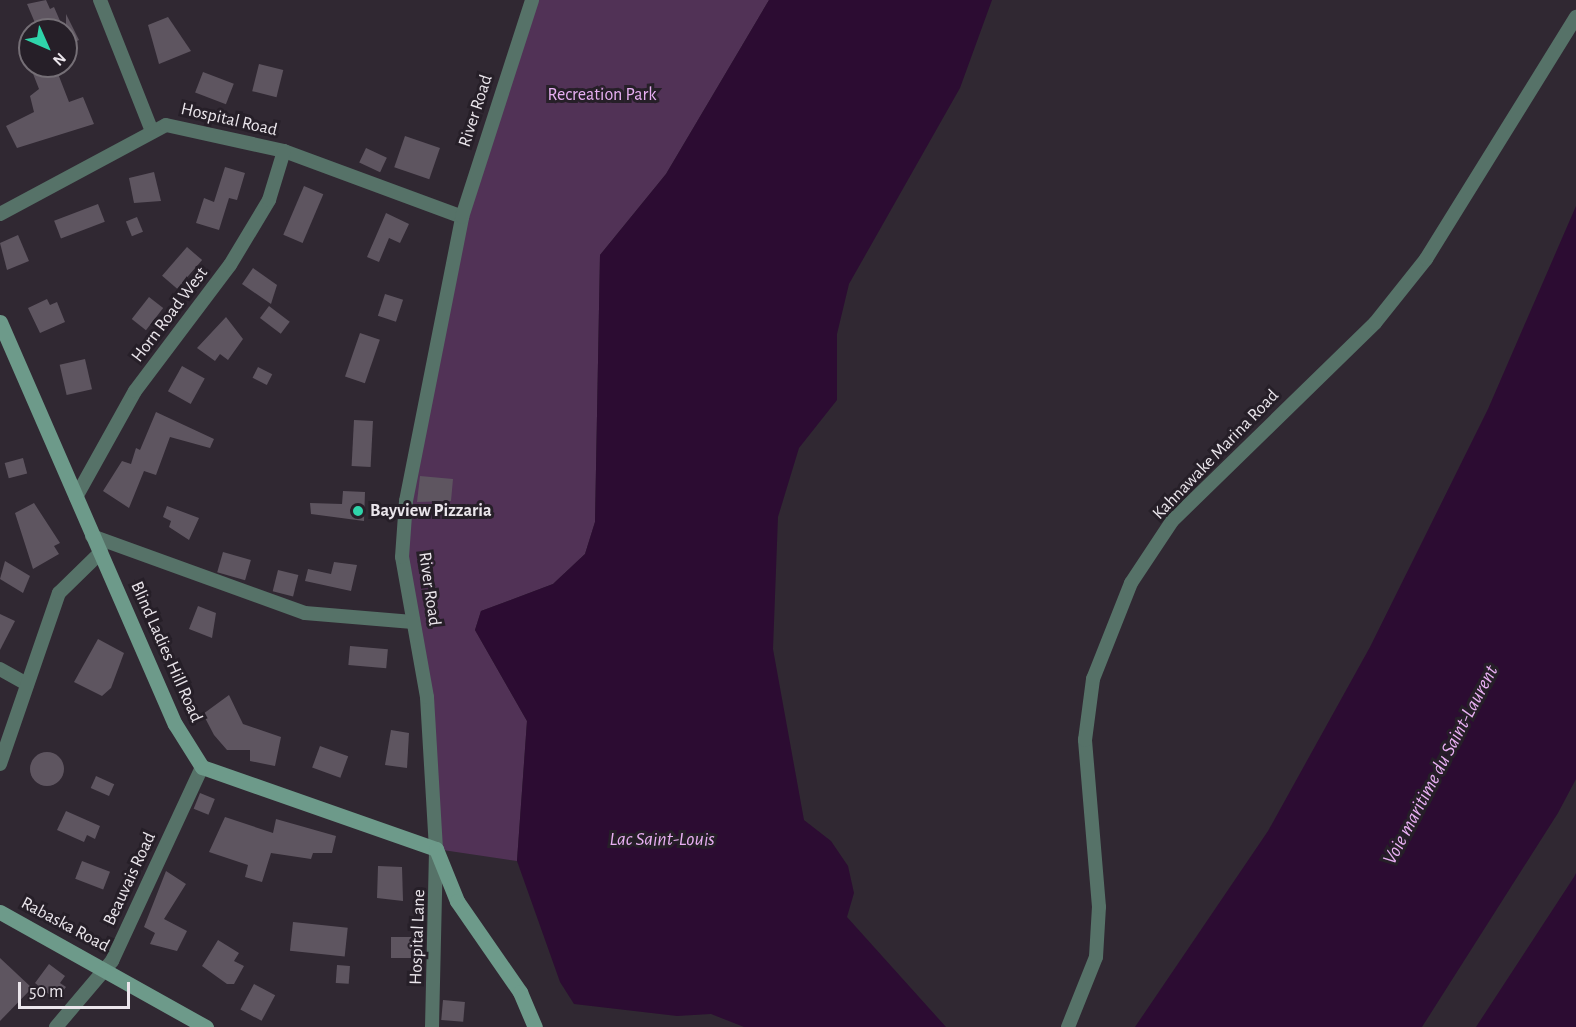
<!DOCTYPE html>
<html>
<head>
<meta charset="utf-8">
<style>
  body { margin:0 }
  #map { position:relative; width:1576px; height:1027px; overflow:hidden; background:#302832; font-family:"Alegreya Sans",sans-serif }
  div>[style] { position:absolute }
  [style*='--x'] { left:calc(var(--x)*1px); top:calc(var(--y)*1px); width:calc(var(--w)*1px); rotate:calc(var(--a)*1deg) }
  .green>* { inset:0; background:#513256 }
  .water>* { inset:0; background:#2c0c32 }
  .building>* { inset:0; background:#5e5560; transform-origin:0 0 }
  .round { border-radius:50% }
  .street>* { height:14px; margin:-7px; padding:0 7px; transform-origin:7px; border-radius:7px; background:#567268 }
  .secondary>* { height:15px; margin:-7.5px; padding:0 7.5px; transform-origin:7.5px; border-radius:7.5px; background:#6d9a8a }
  .dots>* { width:16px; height:16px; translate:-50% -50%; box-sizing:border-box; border:3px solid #261f28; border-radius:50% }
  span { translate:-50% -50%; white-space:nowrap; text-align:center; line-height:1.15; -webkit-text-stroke:6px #261f28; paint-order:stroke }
  .park-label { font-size:18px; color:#e7aff2 }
  .street-label { font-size:18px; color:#ebe6ec }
  .poi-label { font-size:18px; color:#ebe6ec; font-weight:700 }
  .left { translate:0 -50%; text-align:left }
  .water-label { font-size:20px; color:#e8aff2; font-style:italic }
  .north { position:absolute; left:18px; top:18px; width:60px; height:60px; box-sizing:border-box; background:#261f28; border:2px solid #756f76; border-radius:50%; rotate:135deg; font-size:16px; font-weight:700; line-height:24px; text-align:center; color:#ebe6ec }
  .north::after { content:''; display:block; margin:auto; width:21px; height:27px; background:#2fd4aa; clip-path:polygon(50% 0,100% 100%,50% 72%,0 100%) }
  .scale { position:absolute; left:18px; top:982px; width:112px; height:27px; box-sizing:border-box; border:3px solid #ebe6ec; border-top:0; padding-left:8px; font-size:18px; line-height:21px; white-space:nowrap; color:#ebe6ec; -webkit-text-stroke:4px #261f28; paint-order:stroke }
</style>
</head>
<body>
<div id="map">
  <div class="green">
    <i style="clip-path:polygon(532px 0,769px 0,666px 174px,600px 255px,595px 522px,585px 554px,553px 584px,481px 611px,475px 630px,527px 721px,517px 861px,436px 849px,427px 697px,402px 557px,462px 218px)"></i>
  </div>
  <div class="water">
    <i style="clip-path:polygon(769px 0,992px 0,960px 88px,849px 284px,837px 334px,837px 400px,799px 448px,778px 517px,773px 649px,804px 820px,831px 841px,848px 866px,854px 893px,847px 917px,946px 1027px,744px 1027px,711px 1014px,677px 1016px,574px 1004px,560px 982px,517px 861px,527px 721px,475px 630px,481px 611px,553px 584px,585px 554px,595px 522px,600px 255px,666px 174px)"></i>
    <i style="clip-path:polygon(1576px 206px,1576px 779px,1558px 813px,1422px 1027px,1135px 1027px,1268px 831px,1370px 647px,1488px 409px)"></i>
    <i style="clip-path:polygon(1576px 873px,1576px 1027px,1476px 1027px,1574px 877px)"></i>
  </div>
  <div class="building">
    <i style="clip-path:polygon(46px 0,50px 9px,54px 7px,64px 30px,38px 30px,27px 4px)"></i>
    <i style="clip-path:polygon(66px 14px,79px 40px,66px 47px)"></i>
    <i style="clip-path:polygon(168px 17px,191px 51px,159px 64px,148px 25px)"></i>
    <i style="left:259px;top:64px;width:25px;height:28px;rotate:14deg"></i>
    <i style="clip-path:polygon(30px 66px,55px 66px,69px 102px,83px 97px,94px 124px,17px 148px,6px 126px,34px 112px,30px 96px,39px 89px)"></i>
    <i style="left:203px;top:72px;width:33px;height:22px;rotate:21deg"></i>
    <i style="left:405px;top:136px;width:37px;height:33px;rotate:19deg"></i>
    <i style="left:366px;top:148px;width:23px;height:16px;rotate:25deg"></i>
    <i style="clip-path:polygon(225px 167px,245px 173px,237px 200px,229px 198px,219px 230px,196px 223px,204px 198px,214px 202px)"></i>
    <i style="clip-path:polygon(154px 172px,161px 201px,134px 203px,129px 178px)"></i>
    <i style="left:304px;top:186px;width:21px;height:53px;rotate:23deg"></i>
    <i style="left:98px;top:204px;width:19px;height:47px;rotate:69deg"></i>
    <i style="clip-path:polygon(386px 213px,409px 224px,400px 243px,389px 238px,379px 262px,367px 257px)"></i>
    <i style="left:137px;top:217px;width:16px;height:12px;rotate:68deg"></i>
    <i style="clip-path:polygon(18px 235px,29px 261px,7px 270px,0 243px)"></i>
    <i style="left:187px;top:247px;width:20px;height:38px;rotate:41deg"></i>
    <i style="clip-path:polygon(253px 268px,277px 285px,271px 304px,242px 284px)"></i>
    <i style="left:385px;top:294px;width:19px;height:23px;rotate:18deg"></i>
    <i style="left:149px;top:297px;width:18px;height:28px;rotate:38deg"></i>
    <i style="clip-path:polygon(47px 299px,50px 305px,57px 302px,65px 322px,40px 333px,28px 308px)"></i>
    <i style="left:269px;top:306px;width:26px;height:15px;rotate:37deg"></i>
    <i style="clip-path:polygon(226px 317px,243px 339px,228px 360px,220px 354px,215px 361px,197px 348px)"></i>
    <i style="left:360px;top:333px;width:21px;height:46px;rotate:19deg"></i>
    <i style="left:85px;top:359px;width:31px;height:26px;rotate:77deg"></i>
    <i style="left:182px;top:366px;width:26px;height:29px;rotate:29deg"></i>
    <i style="left:258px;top:367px;width:16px;height:12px;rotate:27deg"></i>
    <i style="clip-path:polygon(156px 412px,214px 439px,210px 448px,170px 437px,156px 475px,144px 471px,129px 508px,103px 491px,122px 461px,131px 464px,136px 448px,140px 450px)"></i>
    <i style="left:354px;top:420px;width:19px;height:46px;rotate:3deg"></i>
    <i style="left:23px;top:458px;width:16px;height:19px;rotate:75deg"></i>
    <i style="clip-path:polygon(420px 476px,453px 479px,451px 501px,417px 502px)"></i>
    <i style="clip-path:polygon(343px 491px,365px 492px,364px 521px,311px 514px,310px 503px,342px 504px)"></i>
    <i style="clip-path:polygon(34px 503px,60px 543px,54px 546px,59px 554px,33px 569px,15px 513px)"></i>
    <i style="clip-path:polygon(167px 506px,199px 518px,189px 540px,169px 527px,171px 521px,163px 517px)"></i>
    <i style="left:223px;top:552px;width:29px;height:21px;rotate:16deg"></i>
    <i style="clip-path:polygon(5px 561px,30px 576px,23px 593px,0 579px)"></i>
    <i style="clip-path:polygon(334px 562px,357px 565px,351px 591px,305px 581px,308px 569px,331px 574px)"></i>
    <i style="left:278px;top:570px;width:21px;height:22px;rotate:14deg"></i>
    <i style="clip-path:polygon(198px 606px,216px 613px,212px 638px,189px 629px)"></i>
    <i style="clip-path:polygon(0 614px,15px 621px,0 650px)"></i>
    <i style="clip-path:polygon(98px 639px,124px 653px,111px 688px,102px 696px,74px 682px)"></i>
    <i style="left:350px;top:646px;width:38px;height:19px;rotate:5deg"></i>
    <i style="clip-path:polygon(229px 695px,243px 724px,281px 737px,275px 766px,250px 761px,250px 750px,227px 750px,214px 735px,203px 714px)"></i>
    <i style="clip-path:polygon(391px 730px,409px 733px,407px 768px,385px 765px)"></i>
    <i style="left:320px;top:746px;width:30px;height:23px;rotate:20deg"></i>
    <i class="round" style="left:30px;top:752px;width:34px;height:34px"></i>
    <i style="left:96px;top:776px;width:20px;height:13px;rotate:24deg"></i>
    <i style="left:200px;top:793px;width:16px;height:17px;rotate:22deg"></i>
    <i style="clip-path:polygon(66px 811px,100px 826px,95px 839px,87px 835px,84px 842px,57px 830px)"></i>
    <i style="clip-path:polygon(225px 817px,273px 833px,276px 819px,336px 836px,332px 853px,313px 853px,311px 859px,271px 853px,262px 882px,245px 877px,248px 865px,209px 852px)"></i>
    <i style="left:82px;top:861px;width:30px;height:19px;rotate:21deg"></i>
    <i style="clip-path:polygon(378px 866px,402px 867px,403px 901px,377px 898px)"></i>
    <i style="clip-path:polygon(166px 871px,186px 884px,164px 919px,187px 931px,177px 951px,150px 944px,155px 933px,144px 927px)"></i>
    <i style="left:293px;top:922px;width:55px;height:29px;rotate:6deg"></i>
    <i style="left:391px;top:937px;width:23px;height:21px"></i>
    <i style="clip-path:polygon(218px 940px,239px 953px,234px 961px,244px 966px,234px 984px,227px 984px,202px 966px)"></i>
    <i style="clip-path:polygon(0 958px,32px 988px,0 1021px)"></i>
    <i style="clip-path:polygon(49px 964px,65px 976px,60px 983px,66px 987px,56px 1000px,35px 983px)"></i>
    <i style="left:337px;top:965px;width:13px;height:18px;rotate:4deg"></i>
    <i style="left:254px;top:984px;width:24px;height:29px;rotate:28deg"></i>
    <i style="left:443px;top:1000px;width:22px;height:20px;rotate:5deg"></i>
  </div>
  <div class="street">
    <i style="--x:100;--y:0;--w:139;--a:68.4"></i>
    <i style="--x:0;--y:214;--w:188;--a:-28.2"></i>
    <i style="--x:166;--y:125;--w:121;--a:12.4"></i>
    <i style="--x:284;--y:151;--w:190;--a:20.3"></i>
    <i style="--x:76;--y:497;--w:121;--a:-60.9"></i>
    <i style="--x:135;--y:391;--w:158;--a:-53"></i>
    <i style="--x:230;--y:265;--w:76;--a:-59"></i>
    <i style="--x:269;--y:200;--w:51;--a:-73"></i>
    <i style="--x:92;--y:536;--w:226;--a:19.9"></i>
    <i style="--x:305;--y:613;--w:108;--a:4.8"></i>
    <i style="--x:0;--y:669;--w:31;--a:29"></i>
    <i style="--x:0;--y:764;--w:181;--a:-71"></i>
    <i style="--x:59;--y:593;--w:59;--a:-44.3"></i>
    <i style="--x:56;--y:1027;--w:87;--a:-49.7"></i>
    <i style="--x:112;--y:961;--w:214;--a:-65.1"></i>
    <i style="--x:432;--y:1027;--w:178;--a:-88.7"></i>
    <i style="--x:436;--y:849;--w:152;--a:-93.4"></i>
    <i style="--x:427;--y:697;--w:142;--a:-100.1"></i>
    <i style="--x:402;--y:557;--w:56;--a:-85.9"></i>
    <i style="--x:406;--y:501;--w:289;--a:-78.8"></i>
    <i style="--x:462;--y:217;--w:228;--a:-72.1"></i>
    <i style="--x:1068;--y:1027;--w:75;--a:-68.2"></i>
    <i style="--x:1096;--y:957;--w:50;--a:-86.6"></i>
    <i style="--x:1099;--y:907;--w:168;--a:-94.8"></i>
    <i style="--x:1085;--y:740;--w:62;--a:-82.5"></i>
    <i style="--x:1093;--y:679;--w:103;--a:-68.4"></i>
    <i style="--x:1131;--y:583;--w:74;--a:-56.5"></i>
    <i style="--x:1172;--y:521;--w:284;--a:-44.3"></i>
    <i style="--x:1375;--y:323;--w:82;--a:-51.4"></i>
    <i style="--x:1426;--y:259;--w:285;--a:-58.2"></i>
  </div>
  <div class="secondary">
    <i style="--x:0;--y:322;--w:438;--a:66.5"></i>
    <i style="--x:175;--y:724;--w:51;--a:57.9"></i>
    <i style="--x:202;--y:767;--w:248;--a:19.3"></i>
    <i style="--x:436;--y:849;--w:56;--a:68"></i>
    <i style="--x:457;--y:901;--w:111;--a:55.3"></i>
    <i style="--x:520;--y:992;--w:38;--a:67"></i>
    <i style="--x:0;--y:912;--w:236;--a:29.2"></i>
  </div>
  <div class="dots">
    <i style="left:358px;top:511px;background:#2fd4aa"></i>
  </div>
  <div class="park-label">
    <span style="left:602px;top:95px">Recreation Park</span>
  </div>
  <div class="street-label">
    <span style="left:476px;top:111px;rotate:-72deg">River Road</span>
    <span style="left:229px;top:120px;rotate:13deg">Hospital Road</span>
    <span style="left:170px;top:315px;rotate:-53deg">Horn Road West</span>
    <span style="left:1216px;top:455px;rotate:-46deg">Kahnawake Marina Road</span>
    <span style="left:429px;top:589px;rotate:82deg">River Road</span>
    <span style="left:166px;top:652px;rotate:66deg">Blind Ladies Hill Road</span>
    <span style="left:130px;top:879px;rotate:-65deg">Beauvais Road</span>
    <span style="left:65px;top:925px;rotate:28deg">Rabaska Road</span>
    <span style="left:418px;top:937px;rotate:-88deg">Hospital Lane</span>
  </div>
  <div class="poi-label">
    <span class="left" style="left:370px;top:511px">Bayview Pizzaria</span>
  </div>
  <div class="water-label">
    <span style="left:1441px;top:765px;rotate:-62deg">Voie maritime du Saint-Laurent</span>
    <span style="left:662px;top:839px">Lac Saint-Louis</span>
  </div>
  <div class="north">N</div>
  <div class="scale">50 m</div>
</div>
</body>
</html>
